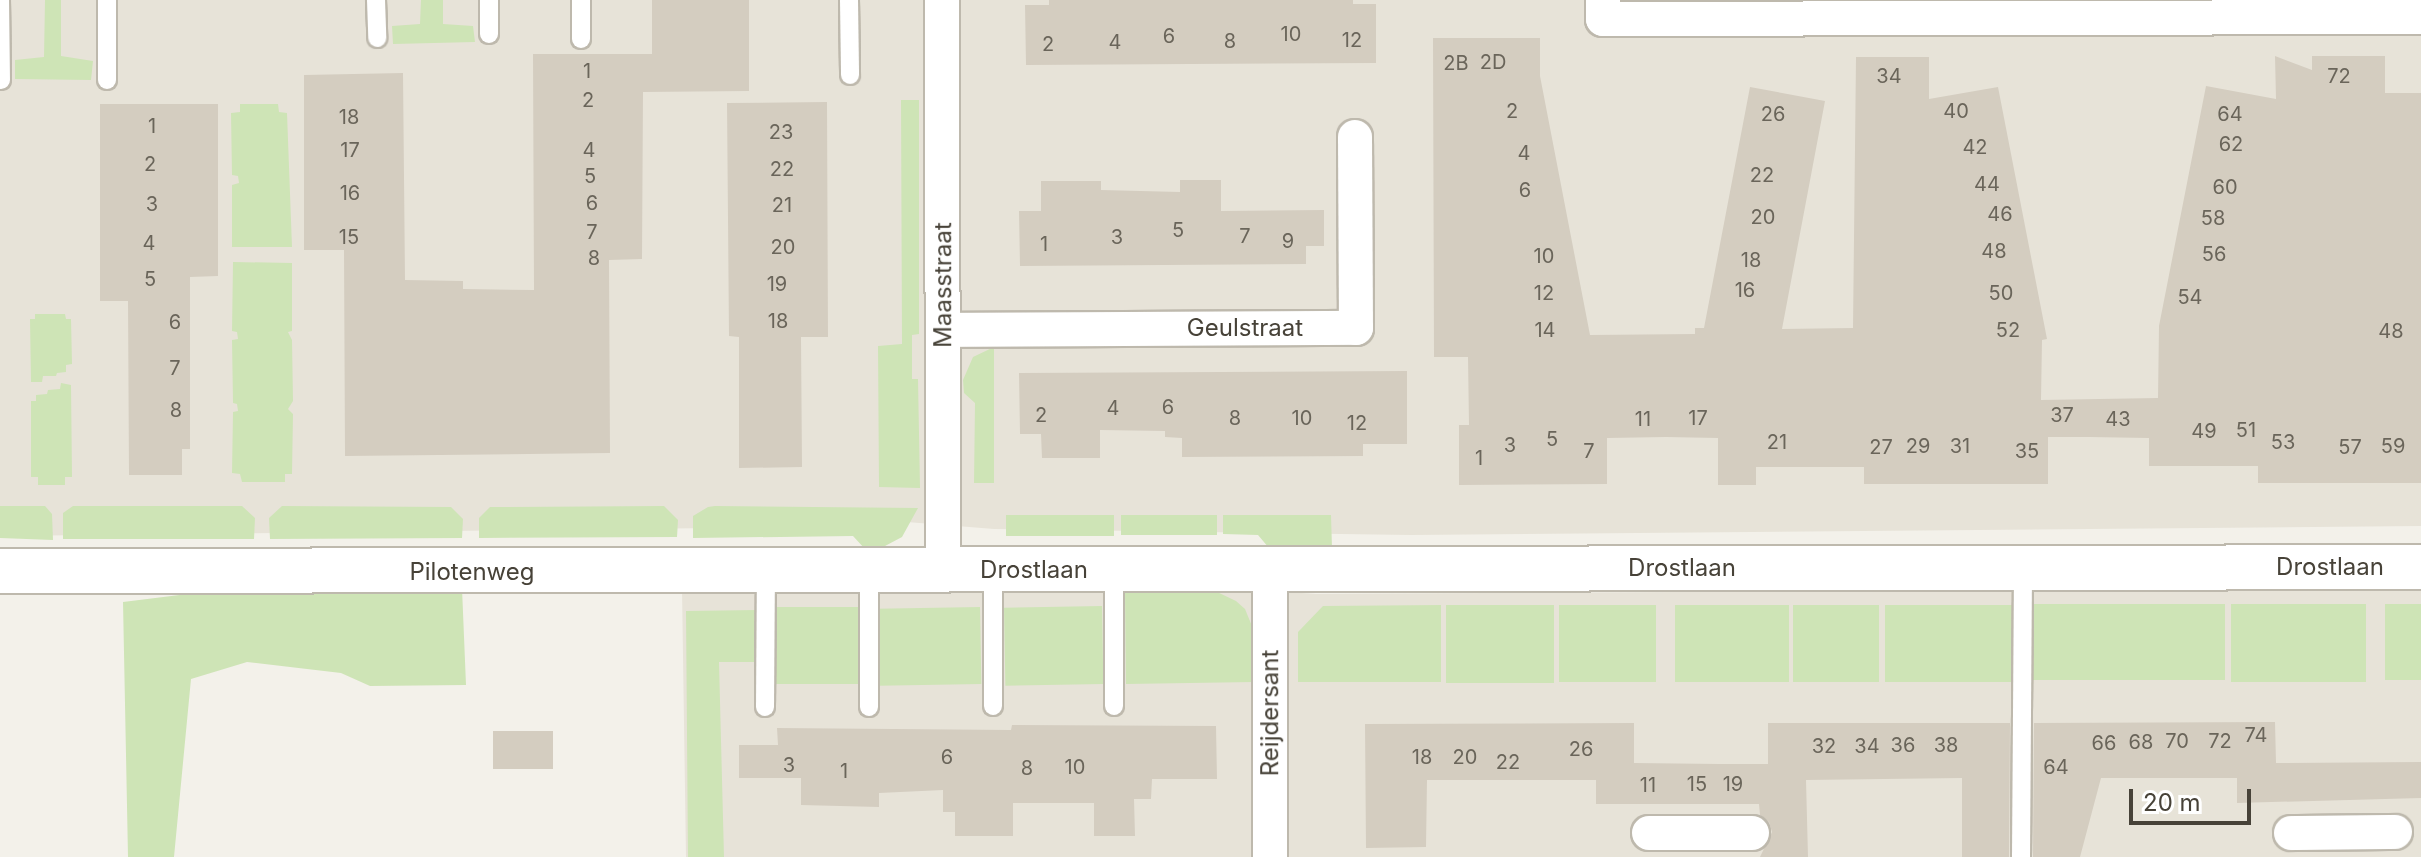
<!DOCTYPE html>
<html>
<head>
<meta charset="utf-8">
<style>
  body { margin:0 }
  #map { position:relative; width:2421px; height:857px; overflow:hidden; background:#f3f1ea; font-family:Inter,sans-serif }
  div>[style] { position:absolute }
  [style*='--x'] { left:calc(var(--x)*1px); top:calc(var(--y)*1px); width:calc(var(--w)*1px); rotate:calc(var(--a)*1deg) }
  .residential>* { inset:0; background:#e7e3d8 }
  .green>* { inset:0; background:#cee4b6; transform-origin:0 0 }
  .building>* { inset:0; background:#d4cdc0; transform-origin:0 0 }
  .roads { filter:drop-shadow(2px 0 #beb9ad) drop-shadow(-2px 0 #beb9ad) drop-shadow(0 2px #beb9ad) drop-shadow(0 -2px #beb9ad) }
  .service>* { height:18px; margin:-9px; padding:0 9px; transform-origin:9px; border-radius:9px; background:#fff }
  .minor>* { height:34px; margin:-17px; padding:0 17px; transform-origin:17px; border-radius:17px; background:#fff }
  .tertiary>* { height:44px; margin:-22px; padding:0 22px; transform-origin:22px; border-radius:22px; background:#fff }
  span { translate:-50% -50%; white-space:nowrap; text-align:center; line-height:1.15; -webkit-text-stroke:6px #fff; paint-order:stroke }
  .number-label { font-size:20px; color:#6a655a }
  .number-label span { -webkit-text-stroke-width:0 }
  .street-label { font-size:24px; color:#474238 }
  .scale { position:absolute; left:2129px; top:789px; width:122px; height:36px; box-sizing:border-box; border:4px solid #474238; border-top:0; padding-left:10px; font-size:24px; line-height:28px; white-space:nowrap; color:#474238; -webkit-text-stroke:6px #fff; paint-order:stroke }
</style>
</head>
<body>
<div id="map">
  <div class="residential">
    <i style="clip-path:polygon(0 0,2421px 0,2421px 526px,1411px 535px,994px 529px,907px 522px,895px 526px,0 536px)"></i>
    <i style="clip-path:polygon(1204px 586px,1316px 594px,2421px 588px,2421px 857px,686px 857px,682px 589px)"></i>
  </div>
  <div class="green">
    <i style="clip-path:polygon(45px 0,61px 0,61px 56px,93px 61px,91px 80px,15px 79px,15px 60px,44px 57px)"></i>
    <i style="clip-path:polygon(421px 0,443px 0,443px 24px,473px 26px,475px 42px,393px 44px,392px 26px,420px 24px)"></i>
    <i style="clip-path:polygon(901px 100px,919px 100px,919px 334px,912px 335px,912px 379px,918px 379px,920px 488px,879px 487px,878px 346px,902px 344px)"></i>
    <i style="clip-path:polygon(240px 104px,278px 104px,279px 112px,287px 113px,292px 247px,232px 247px,232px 185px,239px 183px,238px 176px,232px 175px,231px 113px,240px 112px)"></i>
    <i style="clip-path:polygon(233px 262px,292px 263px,292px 331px,288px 332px,292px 340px,293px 401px,288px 409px,293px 414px,292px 474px,285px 474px,285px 482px,242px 482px,240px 474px,232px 473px,233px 412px,238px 411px,237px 404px,233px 403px,232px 340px,238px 339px,237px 332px,232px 331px)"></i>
    <i style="clip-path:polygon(35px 314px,65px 314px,66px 319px,71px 319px,72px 364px,66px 365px,66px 372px,57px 373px,56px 376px,43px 376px,42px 382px,31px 382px,30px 319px,35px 319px)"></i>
    <i style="clip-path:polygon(994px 347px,994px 483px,974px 483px,975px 403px,964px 393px,963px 380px,973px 357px)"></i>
    <i style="clip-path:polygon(61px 383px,71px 385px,72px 477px,65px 477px,65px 485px,38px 485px,38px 477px,31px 477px,31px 401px,36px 401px,36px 395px,47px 394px,48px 390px,60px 389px)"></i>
    <i style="clip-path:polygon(0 506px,45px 506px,52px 514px,53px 540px,0 538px)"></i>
    <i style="clip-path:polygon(73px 506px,242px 506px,255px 518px,254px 539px,63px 539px,63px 513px)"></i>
    <i style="clip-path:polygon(282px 506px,451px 507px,463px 519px,462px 538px,270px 539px,269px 518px)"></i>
    <i style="clip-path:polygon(664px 506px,678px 520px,677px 537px,479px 538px,479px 518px,490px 507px)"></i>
    <i style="clip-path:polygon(708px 507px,715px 506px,918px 508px,902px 537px,885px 546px,865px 549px,853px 536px,693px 538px,693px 516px)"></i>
    <i style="left:1114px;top:515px;width:21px;height:108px;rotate:90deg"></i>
    <i style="left:1121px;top:515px;width:96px;height:20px"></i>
    <i style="clip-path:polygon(1223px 515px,1331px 515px,1332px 548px,1269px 548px,1258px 535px,1223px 534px)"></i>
    <i style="clip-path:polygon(244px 587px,462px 588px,466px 685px,370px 686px,341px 673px,247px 662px,191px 679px,174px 857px,128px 857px,123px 602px)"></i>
    <i style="clip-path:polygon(1125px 591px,1215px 591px,1236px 601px,1245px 609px,1254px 631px,1254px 682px,1126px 684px)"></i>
    <i style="left:2032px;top:604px;width:193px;height:76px"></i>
    <i style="left:2231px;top:604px;width:135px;height:78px"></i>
    <i style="left:2385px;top:604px;width:36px;height:76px"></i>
    <i style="clip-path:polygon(1441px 605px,1441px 682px,1298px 682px,1298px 632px,1323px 606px)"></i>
    <i style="left:1554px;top:605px;width:78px;height:108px;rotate:90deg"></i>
    <i style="left:1559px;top:605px;width:97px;height:77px"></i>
    <i style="left:1675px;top:605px;width:114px;height:77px"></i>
    <i style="left:1793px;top:605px;width:86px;height:77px"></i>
    <i style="left:1885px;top:605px;width:127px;height:77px"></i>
    <i style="left:1102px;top:606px;width:78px;height:98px;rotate:89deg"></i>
    <i style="left:776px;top:607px;width:85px;height:77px"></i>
    <i style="left:980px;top:607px;width:77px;height:103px;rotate:89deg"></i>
    <i style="clip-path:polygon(757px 610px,757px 662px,719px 662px,724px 857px,688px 857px,686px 611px)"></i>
  </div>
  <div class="building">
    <i style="clip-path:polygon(652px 0,749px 0,749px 91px,643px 92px,642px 259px,609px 260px,610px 453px,345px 456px,344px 250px,304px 250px,304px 75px,403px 73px,405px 280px,463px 281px,463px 289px,534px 290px,533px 54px,652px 54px)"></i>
    <i style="clip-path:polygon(1049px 0,1353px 0,1353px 4px,1376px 4px,1376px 63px,1026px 65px,1025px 5px,1049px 5px)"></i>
    <i style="clip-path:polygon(1433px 38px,1540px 38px,1540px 76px,1590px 335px,1695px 334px,1695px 328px,1704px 328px,1750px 87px,1825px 101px,1782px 329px,1853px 328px,1856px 57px,1929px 57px,1929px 99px,1998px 87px,2047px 339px,2042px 340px,2041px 400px,2158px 398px,2159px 326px,2206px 86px,2276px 99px,2275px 56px,2312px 70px,2312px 56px,2385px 56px,2385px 93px,2421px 93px,2421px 483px,2258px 483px,2258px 466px,2149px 466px,2149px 438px,2089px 437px,2048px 437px,2048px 484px,1864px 484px,1864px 467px,1756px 467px,1756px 485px,1718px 485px,1718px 438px,1666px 437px,1607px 438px,1607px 484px,1459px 485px,1459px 425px,1469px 425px,1468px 357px,1434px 357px)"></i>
    <i style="clip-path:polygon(827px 102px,828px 337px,801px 337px,802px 467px,739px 468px,739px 337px,729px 336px,727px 103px)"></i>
    <i style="clip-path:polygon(100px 104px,218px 104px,218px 276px,190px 277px,190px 449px,182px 449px,182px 475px,129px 475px,128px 301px,100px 301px)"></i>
    <i style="clip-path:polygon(1180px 180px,1221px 180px,1221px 211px,1324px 210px,1324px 246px,1306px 246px,1306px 264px,1020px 266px,1019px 211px,1041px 211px,1041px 181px,1101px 181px,1101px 190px,1180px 192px)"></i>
    <i style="clip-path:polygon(1407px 371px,1407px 444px,1363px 444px,1363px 456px,1182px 457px,1182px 438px,1165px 437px,1165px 431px,1100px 430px,1100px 458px,1042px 458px,1041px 434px,1020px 434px,1019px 373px)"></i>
    <i style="clip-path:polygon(2275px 722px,2276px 763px,2421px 762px,2421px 798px,2237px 803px,2237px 778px,2101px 778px,2080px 857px,2033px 857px,2034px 723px)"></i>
    <i style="clip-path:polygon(1634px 723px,1634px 763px,1720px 764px,1768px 764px,1768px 723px,2010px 723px,2009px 857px,1962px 857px,1962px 778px,1806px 780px,1808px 857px,1760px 857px,1772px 832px,1769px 822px,1760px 815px,1759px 804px,1596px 804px,1596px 780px,1427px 780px,1426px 847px,1366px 848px,1365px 724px)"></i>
    <i style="clip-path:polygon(1012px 725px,1216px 726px,1217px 779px,1152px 779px,1151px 799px,1134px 799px,1135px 836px,1094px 836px,1094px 803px,1013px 803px,1013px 836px,955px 836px,955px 812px,943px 812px,943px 790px,879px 793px,879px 807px,801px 805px,801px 778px,739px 778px,739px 745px,778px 745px,777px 728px,1011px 730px)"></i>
    <i style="left:553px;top:731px;width:38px;height:60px;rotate:90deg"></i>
  </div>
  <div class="roads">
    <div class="service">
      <i style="--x:0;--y:0;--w:80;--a:89.3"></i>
      <i style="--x:376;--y:0;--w:38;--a:88"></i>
      <i style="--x:581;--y:0;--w:39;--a:90"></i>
      <i style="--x:849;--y:0;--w:75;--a:89.2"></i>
      <i style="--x:489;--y:34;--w:34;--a:-90"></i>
      <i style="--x:107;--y:80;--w:80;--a:-90"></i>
      <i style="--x:869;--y:570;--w:137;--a:90"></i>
      <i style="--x:993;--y:570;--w:136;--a:90"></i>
      <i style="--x:1114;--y:570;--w:136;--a:90"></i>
      <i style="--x:765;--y:707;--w:136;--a:-89.6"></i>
      <i style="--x:2021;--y:857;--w:290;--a:-89.6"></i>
    </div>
    <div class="minor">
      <i style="--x:942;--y:0;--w:571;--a:89.9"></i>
      <i style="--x:1603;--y:0;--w:19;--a:90"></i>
      <i style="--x:1603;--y:19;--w:818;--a:-0.14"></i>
      <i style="--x:943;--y:330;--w:413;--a:-0.3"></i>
      <i style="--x:1356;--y:328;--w:191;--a:-90.3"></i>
      <i style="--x:1270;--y:569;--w:288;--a:90"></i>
      <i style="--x:1649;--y:833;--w:103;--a:0"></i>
      <i style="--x:2291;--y:833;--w:104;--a:-0.6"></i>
    </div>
    <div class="tertiary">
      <i style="--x:0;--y:571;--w:2421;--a:-0.09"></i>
    </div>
  </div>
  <div class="number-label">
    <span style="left:1291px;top:34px">10</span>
    <span style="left:1169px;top:36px">6</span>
    <span style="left:1352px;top:40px">12</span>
    <span style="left:1230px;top:41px">8</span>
    <span style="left:1115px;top:42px">4</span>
    <span style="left:1048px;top:44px">2</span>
    <span style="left:1493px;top:62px">2D</span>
    <span style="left:1456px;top:63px">2B</span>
    <span style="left:587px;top:71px">1</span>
    <span style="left:1889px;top:76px">34</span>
    <span style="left:2339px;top:76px">72</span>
    <span style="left:588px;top:100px">2</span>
    <span style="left:1512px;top:111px">2</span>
    <span style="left:1956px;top:111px">40</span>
    <span style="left:1773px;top:114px">26</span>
    <span style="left:2230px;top:114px">64</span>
    <span style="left:349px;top:117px">18</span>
    <span style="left:152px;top:126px">1</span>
    <span style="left:781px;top:132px">23</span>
    <span style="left:2231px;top:144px">62</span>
    <span style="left:1975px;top:147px">42</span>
    <span style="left:350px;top:150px">17</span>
    <span style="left:589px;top:150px">4</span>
    <span style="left:1524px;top:153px">4</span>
    <span style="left:150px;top:164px">2</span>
    <span style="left:782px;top:169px">22</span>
    <span style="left:1762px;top:175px">22</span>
    <span style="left:590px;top:176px">5</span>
    <span style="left:1987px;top:184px">44</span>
    <span style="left:2225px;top:187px">60</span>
    <span style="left:1525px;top:190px">6</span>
    <span style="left:350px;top:193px">16</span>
    <span style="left:592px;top:203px">6</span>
    <span style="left:152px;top:204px">3</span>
    <span style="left:782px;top:205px">21</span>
    <span style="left:2000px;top:214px">46</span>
    <span style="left:1763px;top:217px">20</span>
    <span style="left:2213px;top:218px">58</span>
    <span style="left:1178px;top:230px">5</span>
    <span style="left:592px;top:232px">7</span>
    <span style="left:1245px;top:236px">7</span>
    <span style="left:349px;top:237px">15</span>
    <span style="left:1117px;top:237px">3</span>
    <span style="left:1288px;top:241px">9</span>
    <span style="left:149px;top:243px">4</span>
    <span style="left:1044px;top:244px">1</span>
    <span style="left:783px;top:247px">20</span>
    <span style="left:1994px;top:251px">48</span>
    <span style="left:2214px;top:254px">56</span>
    <span style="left:1544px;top:256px">10</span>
    <span style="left:594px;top:258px">8</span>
    <span style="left:1751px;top:260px">18</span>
    <span style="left:150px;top:279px">5</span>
    <span style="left:777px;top:284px">19</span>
    <span style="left:1745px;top:290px">16</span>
    <span style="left:1544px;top:293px">12</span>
    <span style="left:2001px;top:293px">50</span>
    <span style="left:2190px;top:297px">54</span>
    <span style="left:778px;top:321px">18</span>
    <span style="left:175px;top:322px">6</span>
    <span style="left:1545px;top:330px">14</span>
    <span style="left:2008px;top:330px">52</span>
    <span style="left:2391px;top:331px">48</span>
    <span style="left:175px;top:368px">7</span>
    <span style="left:1168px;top:407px">6</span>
    <span style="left:1113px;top:408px">4</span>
    <span style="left:176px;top:410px">8</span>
    <span style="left:1041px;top:415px">2</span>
    <span style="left:2062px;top:415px">37</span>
    <span style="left:1235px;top:418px">8</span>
    <span style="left:1302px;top:418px">10</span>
    <span style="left:1698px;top:418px">17</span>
    <span style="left:1643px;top:419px">11</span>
    <span style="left:2118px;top:419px">43</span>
    <span style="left:1357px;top:423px">12</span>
    <span style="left:2246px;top:430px">51</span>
    <span style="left:2204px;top:431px">49</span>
    <span style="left:1552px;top:439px">5</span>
    <span style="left:1777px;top:442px">21</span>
    <span style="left:2283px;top:442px">53</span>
    <span style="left:1510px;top:445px">3</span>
    <span style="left:1918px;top:446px">29</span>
    <span style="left:1960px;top:446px">31</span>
    <span style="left:2393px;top:446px">59</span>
    <span style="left:1881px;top:447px">27</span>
    <span style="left:2350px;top:447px">57</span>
    <span style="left:1589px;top:451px">7</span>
    <span style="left:2027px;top:451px">35</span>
    <span style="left:1479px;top:458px">1</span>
    <span style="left:2256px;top:735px">74</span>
    <span style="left:2177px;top:741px">70</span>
    <span style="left:2220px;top:741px">72</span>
    <span style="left:2141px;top:742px">68</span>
    <span style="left:2104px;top:743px">66</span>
    <span style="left:1903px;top:745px">36</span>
    <span style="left:1946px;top:745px">38</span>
    <span style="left:1824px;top:746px">32</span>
    <span style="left:1867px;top:746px">34</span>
    <span style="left:1581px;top:749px">26</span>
    <span style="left:947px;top:757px">6</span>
    <span style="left:1422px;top:757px">18</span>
    <span style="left:1465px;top:757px">20</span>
    <span style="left:1508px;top:762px">22</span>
    <span style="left:789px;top:765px">3</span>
    <span style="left:1075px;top:767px">10</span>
    <span style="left:2056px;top:767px">64</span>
    <span style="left:1027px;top:768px">8</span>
    <span style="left:844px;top:771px">1</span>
    <span style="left:1697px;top:784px">15</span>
    <span style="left:1733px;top:784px">19</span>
    <span style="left:1648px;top:785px">11</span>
  </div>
  <div class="street-label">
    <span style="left:943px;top:285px;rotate:-90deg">Maasstraat</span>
    <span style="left:1245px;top:328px">Geulstraat</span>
    <span style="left:2330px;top:567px">Drostlaan</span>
    <span style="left:1682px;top:568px">Drostlaan</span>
    <span style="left:1034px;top:570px">Drostlaan</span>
    <span style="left:472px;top:572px">Pilotenweg</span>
    <span style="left:1270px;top:713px;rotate:-90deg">Reijdersant</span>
  </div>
  <div class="scale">20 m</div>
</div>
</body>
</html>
